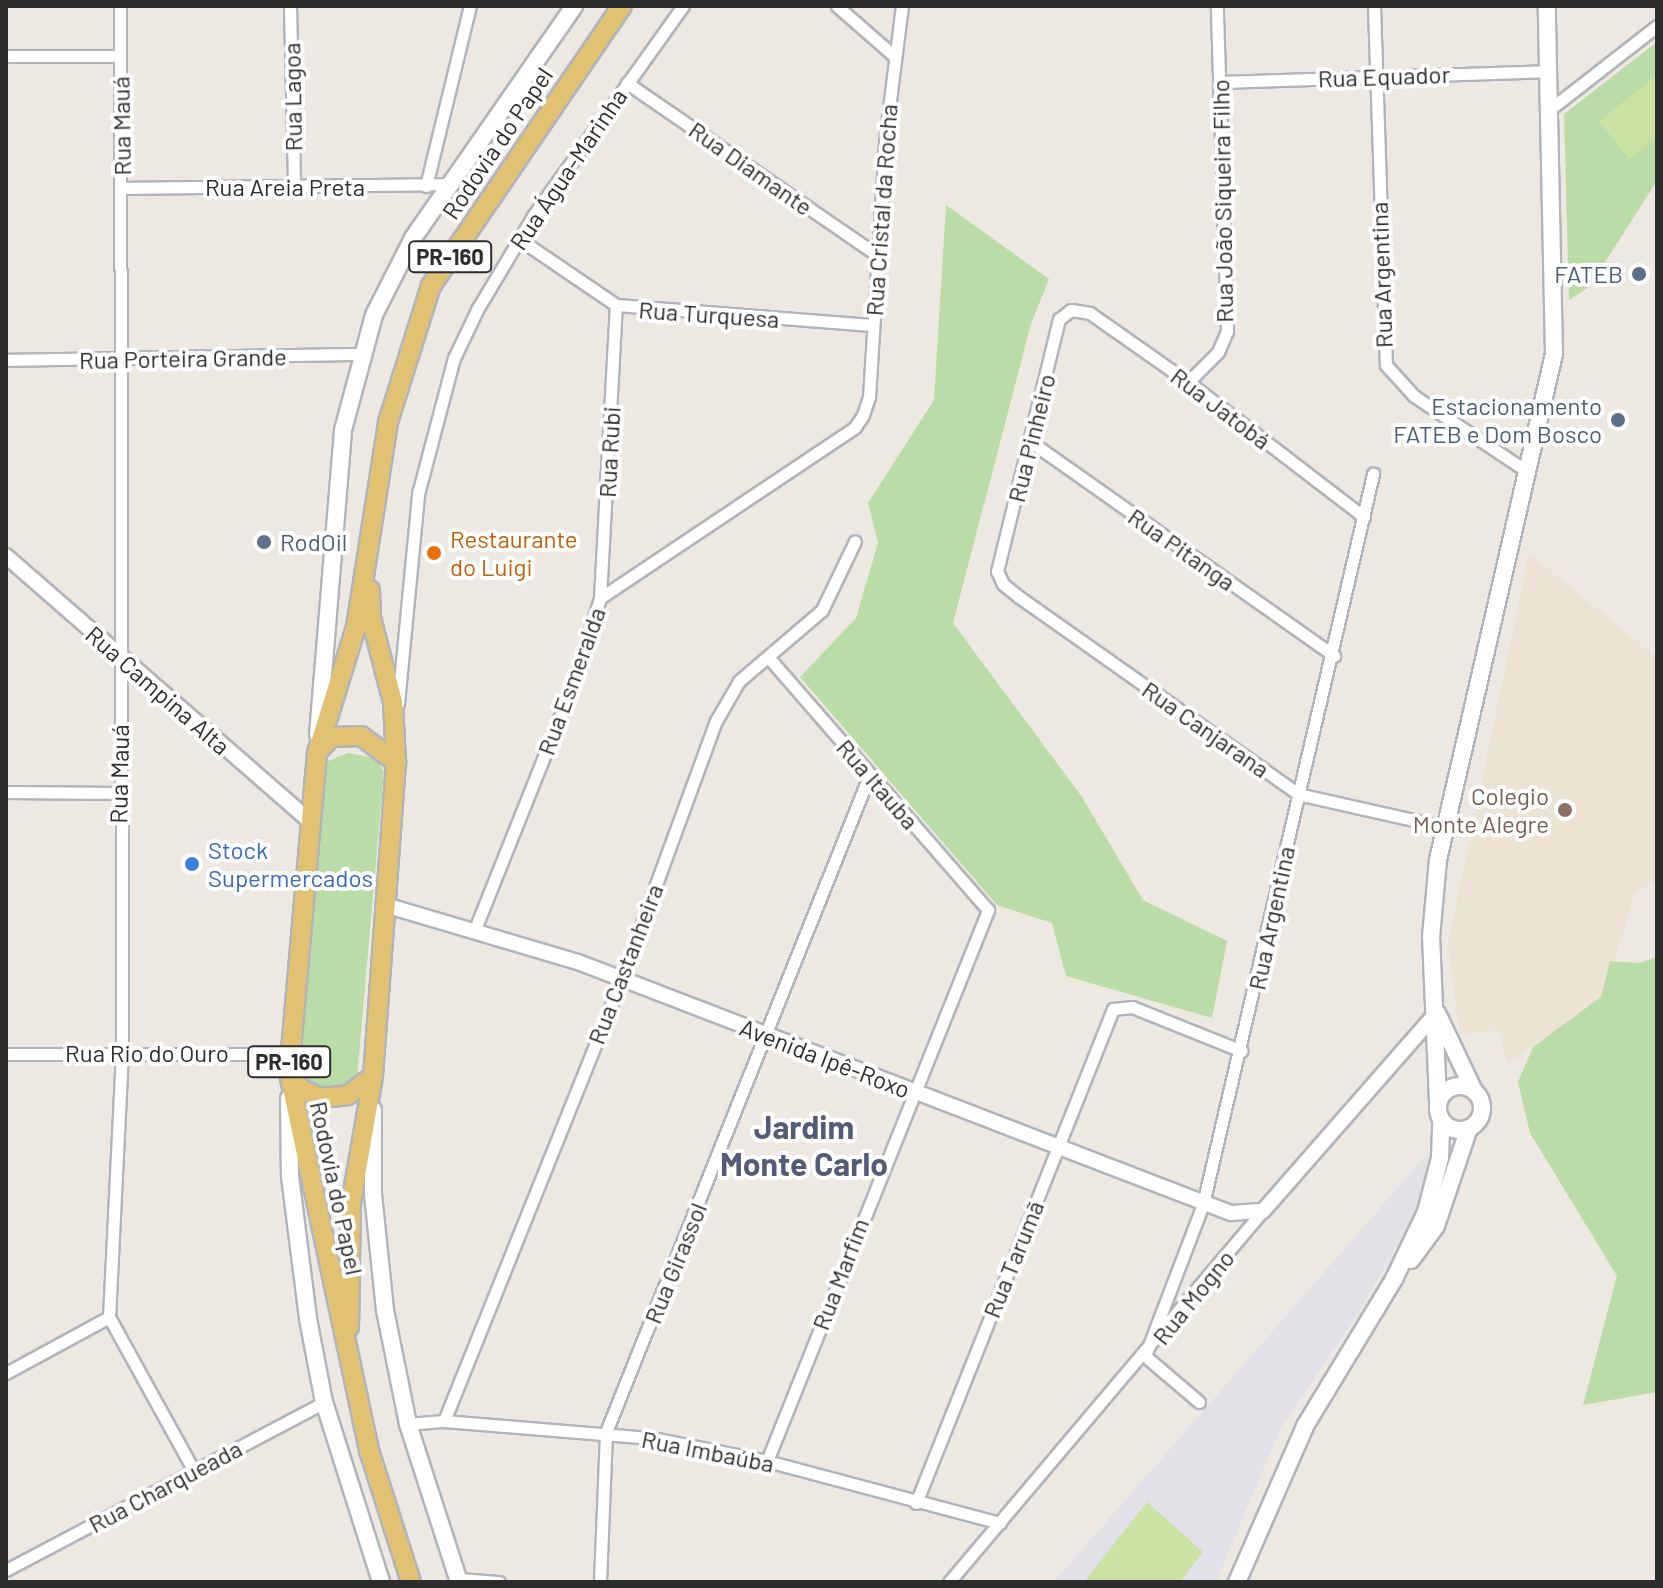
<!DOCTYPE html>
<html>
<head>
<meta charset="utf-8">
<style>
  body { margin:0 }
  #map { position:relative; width:1663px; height:1588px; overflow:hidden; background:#ede8e2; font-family:Barlow,sans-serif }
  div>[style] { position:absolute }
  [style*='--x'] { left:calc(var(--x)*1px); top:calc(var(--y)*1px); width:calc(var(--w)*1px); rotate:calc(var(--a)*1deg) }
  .industrial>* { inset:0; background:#e2e1e7 }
  .education>* { inset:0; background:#ece3d4 }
  .green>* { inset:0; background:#bbdca6 }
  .pitch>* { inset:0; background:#cae2a3 }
  .roads { filter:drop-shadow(2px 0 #b2b4bc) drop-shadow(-2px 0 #b2b4bc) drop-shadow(0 2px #b2b4bc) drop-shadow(0 -2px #b2b4bc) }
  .minor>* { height:11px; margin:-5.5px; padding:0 5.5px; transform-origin:5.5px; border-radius:5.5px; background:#fff }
  .tertiary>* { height:14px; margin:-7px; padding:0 7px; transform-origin:7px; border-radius:7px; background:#fff }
  .secondary>* { height:16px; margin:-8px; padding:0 8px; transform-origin:8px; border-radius:8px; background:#fff }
  .secondary>.ring { margin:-8px; padding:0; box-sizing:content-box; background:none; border:16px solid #fff; border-radius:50% }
  .primary>* { height:18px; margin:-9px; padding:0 9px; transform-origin:9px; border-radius:9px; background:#e1c273 }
  .dots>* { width:22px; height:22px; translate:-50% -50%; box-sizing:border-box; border:4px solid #fff; border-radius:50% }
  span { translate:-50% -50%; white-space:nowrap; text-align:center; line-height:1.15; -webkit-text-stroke:8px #fff; paint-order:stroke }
  .shield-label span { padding:2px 6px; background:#fff; border:2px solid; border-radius:6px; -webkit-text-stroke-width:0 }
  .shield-label { font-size:22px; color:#2d2d2d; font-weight:700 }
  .street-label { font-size:24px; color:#2d2d2d }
  .service-label { font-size:24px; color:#4e5e75 }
  .right { translate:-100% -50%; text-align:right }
  .left { translate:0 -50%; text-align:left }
  .food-label { font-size:24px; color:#c56008 }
  .education-label { font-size:24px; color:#785e54 }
  .shop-label { font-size:24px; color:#366cbe }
  .district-label { font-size:32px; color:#535b79; font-weight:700 }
  .frame { position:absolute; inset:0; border:8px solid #2d2d2d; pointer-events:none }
</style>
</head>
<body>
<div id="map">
  <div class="industrial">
    <i style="clip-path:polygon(1429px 1152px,1421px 1204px,1356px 1317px,1281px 1427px,1216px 1582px,1054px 1582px)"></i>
  </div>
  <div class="education">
    <i style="clip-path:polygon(1529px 553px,1657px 658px,1657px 881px,1636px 891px,1601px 1000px,1508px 1063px,1499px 1030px,1460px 1035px,1448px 944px)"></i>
  </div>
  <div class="green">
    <i style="clip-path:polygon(1657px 42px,1657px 181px,1589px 287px,1569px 300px,1564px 114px)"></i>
    <i style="clip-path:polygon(946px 205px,1049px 279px,1031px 324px,953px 623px,1082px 797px,1143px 900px,1227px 941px,1212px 1018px,1066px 976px,1052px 923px,997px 905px,800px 677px,856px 618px,878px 543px,868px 503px,934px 400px)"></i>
    <i style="clip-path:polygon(348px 753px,376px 758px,384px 772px,357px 1077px,325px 1093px,294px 1079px,323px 763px)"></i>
    <i style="clip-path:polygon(1657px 957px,1657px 1392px,1583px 1405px,1617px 1276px,1530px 1133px,1518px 1082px,1533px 1047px,1601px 997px,1610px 961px,1639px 963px)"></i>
  </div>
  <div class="pitch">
    <i style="clip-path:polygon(1657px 75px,1657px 137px,1629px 159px,1599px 121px)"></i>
    <i style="clip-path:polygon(1147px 1502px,1203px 1552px,1180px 1582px,1084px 1582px)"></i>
  </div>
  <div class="roads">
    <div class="minor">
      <i style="--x:120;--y:6;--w:1046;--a:89.89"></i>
      <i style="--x:122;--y:1052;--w:265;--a:92.8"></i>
      <i style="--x:109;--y:1317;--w:176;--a:61.1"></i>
      <i style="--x:290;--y:6;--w:182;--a:88.7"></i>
      <i style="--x:837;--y:6;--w:74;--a:41.2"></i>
      <i style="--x:1374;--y:6;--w:359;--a:88.1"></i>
      <i style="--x:1386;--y:365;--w:42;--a:47.9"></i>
      <i style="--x:1414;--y:396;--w:137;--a:33.7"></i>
      <i style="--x:6;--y:56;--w:113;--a:0"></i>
      <i style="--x:1219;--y:82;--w:329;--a:-1.9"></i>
      <i style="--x:627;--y:83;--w:302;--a:34.5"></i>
      <i style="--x:1549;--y:110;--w:137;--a:-37.9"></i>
      <i style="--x:426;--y:186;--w:185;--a:-76.3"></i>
      <i style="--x:122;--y:188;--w:327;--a:-0.7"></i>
      <i style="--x:519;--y:239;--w:117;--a:34.2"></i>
      <i style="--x:616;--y:305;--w:257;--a:4.5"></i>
      <i style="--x:6;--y:360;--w:355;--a:-1"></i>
      <i style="--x:1188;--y:382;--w:42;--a:-45"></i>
      <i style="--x:1218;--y:352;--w:23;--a:-67"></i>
      <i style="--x:1227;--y:331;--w:325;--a:-91.8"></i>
      <i style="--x:1031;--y:442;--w:371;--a:35.2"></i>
      <i style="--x:1364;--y:517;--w:222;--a:-142.5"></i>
      <i style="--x:1188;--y:382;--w:120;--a:-144.9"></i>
      <i style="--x:1090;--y:313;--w:19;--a:-171"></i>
      <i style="--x:1071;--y:310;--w:15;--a:143"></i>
      <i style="--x:1059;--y:319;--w:260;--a:103.8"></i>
      <i style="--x:997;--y:571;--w:14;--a:65"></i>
      <i style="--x:1003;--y:584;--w:21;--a:39"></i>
      <i style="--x:1019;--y:597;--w:342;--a:35.2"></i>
      <i style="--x:1298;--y:794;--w:150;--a:12.7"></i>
      <i style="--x:600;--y:598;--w:293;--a:-86.9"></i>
      <i style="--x:398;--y:703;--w:210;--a:-84.5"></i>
      <i style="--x:418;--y:494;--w:141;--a:-75.2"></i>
      <i style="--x:454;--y:358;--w:55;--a:-64.4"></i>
      <i style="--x:478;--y:308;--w:107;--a:-59.1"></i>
      <i style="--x:533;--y:216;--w:258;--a:-54.5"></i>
      <i style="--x:6;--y:792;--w:112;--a:0.5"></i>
      <i style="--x:475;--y:929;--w:261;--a:-68.2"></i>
      <i style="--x:572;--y:687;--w:93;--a:-72.5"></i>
      <i style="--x:600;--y:598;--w:307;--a:-33.8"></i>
      <i style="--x:855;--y:427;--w:14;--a:-56"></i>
      <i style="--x:863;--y:415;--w:19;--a:-72"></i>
      <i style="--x:869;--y:397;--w:257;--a:-86.4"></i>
      <i style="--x:885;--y:140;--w:135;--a:-82.8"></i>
      <i style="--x:6;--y:1054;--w:282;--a:0"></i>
      <i style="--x:1145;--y:1356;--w:163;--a:-69.1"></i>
      <i style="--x:1203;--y:1204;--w:750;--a:-76.89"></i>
      <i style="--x:1145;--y:1356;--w:71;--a:40.4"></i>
      <i style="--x:6;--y:1373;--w:117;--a:-28.5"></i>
      <i style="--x:444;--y:1421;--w:475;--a:-68.1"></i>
      <i style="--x:621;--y:980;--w:276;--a:-69.9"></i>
      <i style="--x:716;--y:721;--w:46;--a:-60.1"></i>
      <i style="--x:739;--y:681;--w:109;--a:-40.5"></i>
      <i style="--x:822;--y:610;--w:76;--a:-64.4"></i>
      <i style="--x:408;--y:1424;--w:36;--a:-5"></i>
      <i style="--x:444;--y:1421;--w:209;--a:4.7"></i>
      <i style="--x:652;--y:1438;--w:117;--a:11.3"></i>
      <i style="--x:767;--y:1461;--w:241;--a:14.9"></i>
      <i style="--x:767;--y:1461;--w:594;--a:-68.14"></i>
      <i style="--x:988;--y:910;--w:335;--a:-131"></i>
      <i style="--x:916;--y:1503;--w:532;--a:-68.26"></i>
      <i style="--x:1113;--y:1009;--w:19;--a:-6"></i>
      <i style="--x:1132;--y:1007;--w:118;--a:21.8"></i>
      <i style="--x:6;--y:1570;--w:360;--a:-27.8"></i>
      <i style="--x:458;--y:1579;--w:41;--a:4.2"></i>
      <i style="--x:600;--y:1582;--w:150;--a:-87.7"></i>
      <i style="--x:606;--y:1432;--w:707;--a:-68.15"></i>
      <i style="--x:949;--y:1582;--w:486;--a:-49.8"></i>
    </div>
    <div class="tertiary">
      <i style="--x:6;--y:556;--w:406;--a:41.1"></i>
      <i style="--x:385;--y:905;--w:201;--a:16.5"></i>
      <i style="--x:578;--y:962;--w:700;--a:21.03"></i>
      <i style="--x:1231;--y:1213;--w:32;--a:-4"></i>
      <i style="--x:1263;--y:1211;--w:264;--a:-48.8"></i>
    </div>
    <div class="secondary">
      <i style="--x:318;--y:735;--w:306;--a:-85.3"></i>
      <i style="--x:343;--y:430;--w:119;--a:-74.9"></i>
      <i style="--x:374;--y:315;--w:86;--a:-63.1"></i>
      <i style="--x:413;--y:238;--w:282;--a:-55.2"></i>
      <i style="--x:1437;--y:1013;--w:86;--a:64.6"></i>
      <i class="ring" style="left:1438px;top:1086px;width:28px;height:28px"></i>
      <i style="--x:289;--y:1098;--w:78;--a:89.3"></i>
      <i style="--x:290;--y:1176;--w:144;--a:82.8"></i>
      <i style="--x:308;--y:1319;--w:85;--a:79.1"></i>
      <i style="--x:324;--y:1402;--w:189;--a:72.4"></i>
      <i style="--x:1438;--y:1102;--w:165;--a:-92.4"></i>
      <i style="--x:1431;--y:937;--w:77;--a:-84.8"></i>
      <i style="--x:1438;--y:860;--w:519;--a:-77.09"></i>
      <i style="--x:1554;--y:354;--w:348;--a:-91.2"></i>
      <i style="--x:373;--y:1110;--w:84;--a:90"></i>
      <i style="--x:373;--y:1194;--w:117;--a:84.1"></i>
      <i style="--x:385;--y:1310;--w:116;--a:78.6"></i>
      <i style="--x:408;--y:1424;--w:166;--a:72.1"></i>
      <i style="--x:1411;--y:1260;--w:42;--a:-53.7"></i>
      <i style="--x:1436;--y:1226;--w:103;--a:-71.4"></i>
      <i style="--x:1237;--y:1582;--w:170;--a:-66.4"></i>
      <i style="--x:1305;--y:1426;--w:172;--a:-58.8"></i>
      <i style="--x:1394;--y:1279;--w:74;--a:-64.5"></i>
      <i style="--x:1426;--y:1212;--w:56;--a:-75.5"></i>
      <i style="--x:1440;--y:1158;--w:38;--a:-88"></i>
    </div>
    <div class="primary">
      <i style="--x:319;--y:750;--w:18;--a:-47"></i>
      <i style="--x:331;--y:737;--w:30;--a:-2"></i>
      <i style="--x:361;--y:736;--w:44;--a:36.6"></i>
      <i style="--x:291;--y:1076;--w:16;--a:52"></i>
      <i style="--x:301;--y:1089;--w:22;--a:24"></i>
      <i style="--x:321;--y:1098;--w:27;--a:-6"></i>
      <i style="--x:348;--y:1095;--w:31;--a:-37"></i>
      <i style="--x:349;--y:1327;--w:123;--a:-89.1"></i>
      <i style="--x:351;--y:1204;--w:130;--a:-80.2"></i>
      <i style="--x:373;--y:1076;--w:315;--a:-85.8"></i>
      <i style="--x:396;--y:762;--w:60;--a:-92.9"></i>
      <i style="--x:393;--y:702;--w:87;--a:-104.7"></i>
      <i style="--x:371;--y:618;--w:28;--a:-92"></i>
      <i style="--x:411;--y:1582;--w:139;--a:-107.7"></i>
      <i style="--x:369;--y:1450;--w:385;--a:-102"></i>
      <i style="--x:289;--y:1073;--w:321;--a:-85"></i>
      <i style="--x:317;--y:753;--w:132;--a:-72.8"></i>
      <i style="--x:356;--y:627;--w:207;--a:-81.1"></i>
      <i style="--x:388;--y:422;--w:143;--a:-72.5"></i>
      <i style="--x:431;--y:286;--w:339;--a:-55.7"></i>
    </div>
  </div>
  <div class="dots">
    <i style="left:1639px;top:274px;background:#5c6f8a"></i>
    <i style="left:1618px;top:420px;background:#5c6f8a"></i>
    <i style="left:264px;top:542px;background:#5c6f8a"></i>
    <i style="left:434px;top:553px;background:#e8710a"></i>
    <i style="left:1565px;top:810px;background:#8d6e63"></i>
    <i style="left:192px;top:864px;background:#3f7fe0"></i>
  </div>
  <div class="shield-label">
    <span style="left:450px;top:257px">PR-160</span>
    <span style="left:289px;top:1062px">PR-160</span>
  </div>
  <div class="street-label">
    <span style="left:1384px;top:76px;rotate:-2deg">Rua Equador</span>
    <span style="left:292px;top:97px;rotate:-91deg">Rua Lagoa</span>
    <span style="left:121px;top:126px;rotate:-91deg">Rua Mauá</span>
    <span style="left:497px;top:143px;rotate:-56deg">Rodovia do Papel</span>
    <span style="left:751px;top:168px;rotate:35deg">Rua Diamante</span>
    <span style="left:568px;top:169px;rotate:-56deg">Rua Água-Marinha</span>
    <span style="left:285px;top:187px">Rua Areia Preta</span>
    <span style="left:1222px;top:201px;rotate:-91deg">Rua João Siqueira Filho</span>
    <span style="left:881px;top:210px;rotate:-86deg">Rua Cristal da Rocha</span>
    <span style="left:1381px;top:275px;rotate:-92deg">Rua Argentina</span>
    <span style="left:709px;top:314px;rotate:4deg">Rua Turquesa</span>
    <span style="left:183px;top:358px;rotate:-1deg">Rua Porteira Grande</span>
    <span style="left:1221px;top:408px;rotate:37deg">Rua Jatobá</span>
    <span style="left:1031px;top:438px;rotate:-76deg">Rua Pinheiro</span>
    <span style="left:609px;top:452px;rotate:-87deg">Rua Rubi</span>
    <span style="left:1182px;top:549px;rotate:35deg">Rua Pitanga</span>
    <span style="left:571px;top:681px;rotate:-70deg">Rua Esmeralda</span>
    <span style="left:158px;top:690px;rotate:41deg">Rua Campina Alta</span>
    <span style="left:1206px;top:729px;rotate:35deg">Rua Canjarana</span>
    <span style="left:119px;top:774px;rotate:-89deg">Rua Mauá</span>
    <span style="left:878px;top:784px;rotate:49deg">Rua Itauba</span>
    <span style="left:1271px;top:918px;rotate:-78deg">Rua Argentina</span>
    <span style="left:625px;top:964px;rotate:-69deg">Rua Castanheira</span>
    <span style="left:147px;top:1053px">Rua Rio do Ouro</span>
    <span style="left:825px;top:1058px;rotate:21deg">Avenida Ipê-Roxo</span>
    <span style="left:337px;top:1188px;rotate:78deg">Rodovia do Papel</span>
    <span style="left:1013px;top:1259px;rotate:-68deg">Rua Tarumã</span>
    <span style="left:675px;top:1263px;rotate:-68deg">Rua Girassol</span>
    <span style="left:840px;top:1274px;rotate:-69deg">Rua Marfim</span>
    <span style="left:1193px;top:1297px;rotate:-51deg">Rua Mogno</span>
    <span style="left:708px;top:1451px;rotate:11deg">Rua Imbaúba</span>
    <span style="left:165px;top:1486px;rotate:-28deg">Rua Charqueada</span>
  </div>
  <div class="service-label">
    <span class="right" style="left:1623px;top:274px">FATEB</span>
    <span class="right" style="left:1602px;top:420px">Estacionamento<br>FATEB e Dom Bosco</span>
    <span class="left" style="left:280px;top:542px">RodOil</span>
  </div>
  <div class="food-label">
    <span class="left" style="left:450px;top:553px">Restaurante<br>do Luigi</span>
  </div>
  <div class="education-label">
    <span class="right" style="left:1549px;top:810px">Colegio<br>Monte Alegre</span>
  </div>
  <div class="shop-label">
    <span class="left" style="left:208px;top:864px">Stock<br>Supermercados</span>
  </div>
  <div class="district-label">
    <span style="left:804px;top:1145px">Jardim<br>Monte Carlo</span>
  </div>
  <div class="frame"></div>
</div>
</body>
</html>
